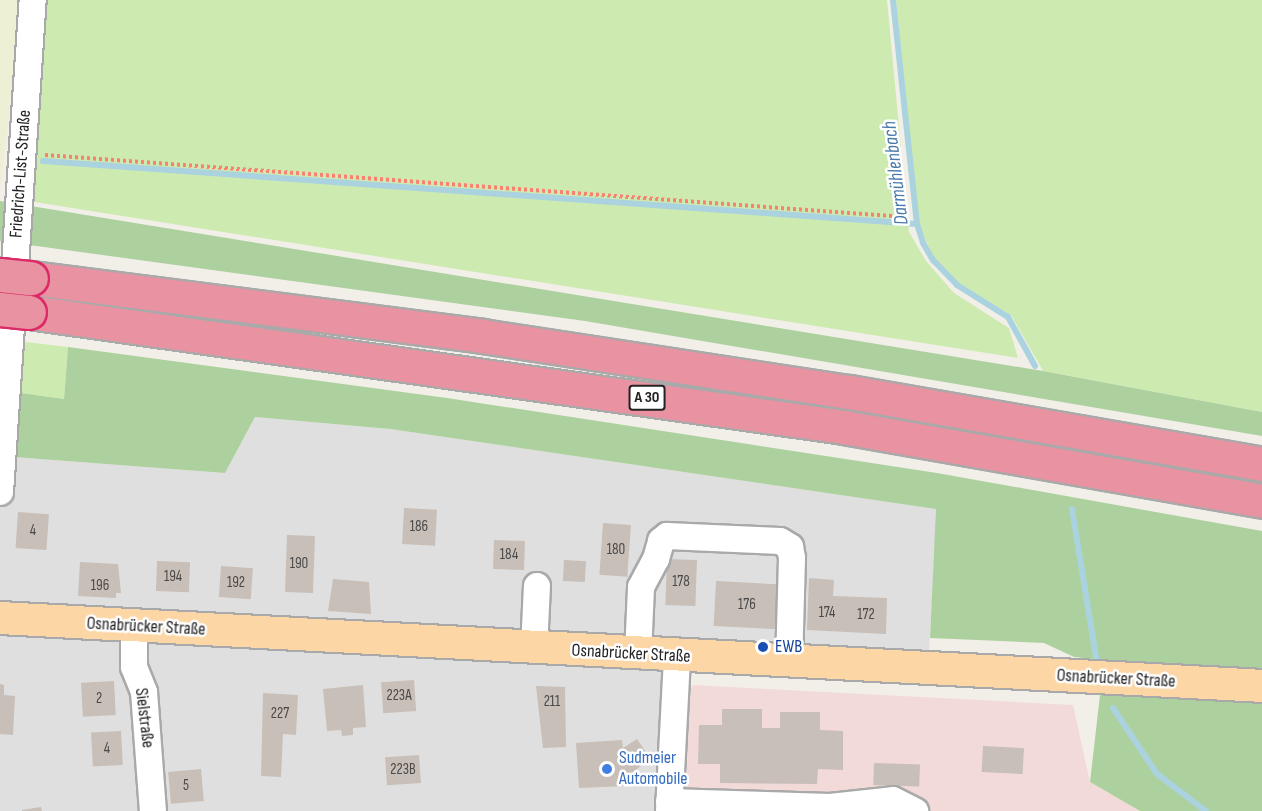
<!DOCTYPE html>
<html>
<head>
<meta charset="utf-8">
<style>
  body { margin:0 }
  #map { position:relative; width:1262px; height:811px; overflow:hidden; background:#f2efe9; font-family:"Sofia Sans Condensed",sans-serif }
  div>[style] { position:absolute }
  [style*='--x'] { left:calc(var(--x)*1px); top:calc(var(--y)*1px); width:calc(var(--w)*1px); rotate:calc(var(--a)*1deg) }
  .residential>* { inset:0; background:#e0dfdf }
  .commercial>* { inset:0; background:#f2dad9 }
  .farmland>* { inset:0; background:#eef0d5 }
  .grass>* { inset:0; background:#cdebb0 }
  .forest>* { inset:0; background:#add19e }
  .stream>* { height:6px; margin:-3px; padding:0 3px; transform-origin:3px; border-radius:3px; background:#aad3df }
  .building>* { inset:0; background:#c7bfb8; transform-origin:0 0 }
  .path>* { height:4px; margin-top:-2px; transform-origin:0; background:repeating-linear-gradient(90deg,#fa8072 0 3px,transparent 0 6px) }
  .roads { filter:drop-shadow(2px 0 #a9a9a9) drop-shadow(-2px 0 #a9a9a9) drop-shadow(0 2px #a9a9a9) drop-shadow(0 -2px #a9a9a9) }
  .minor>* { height:26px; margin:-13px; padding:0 13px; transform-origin:13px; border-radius:13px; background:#fff }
  .major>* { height:32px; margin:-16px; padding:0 16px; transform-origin:16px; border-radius:16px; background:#fcd6a4 }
  .highway>* { height:33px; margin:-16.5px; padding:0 16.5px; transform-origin:16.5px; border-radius:16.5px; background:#e892a2 }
  .bridges { filter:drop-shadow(2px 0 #dc2a67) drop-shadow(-2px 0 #dc2a67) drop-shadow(0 2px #dc2a67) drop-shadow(0 -2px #dc2a67) }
  .highway-bridge>* { height:33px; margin:-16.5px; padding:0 16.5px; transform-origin:16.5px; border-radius:16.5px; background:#e892a2 }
  .dots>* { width:16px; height:16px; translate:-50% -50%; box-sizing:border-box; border:3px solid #fff; border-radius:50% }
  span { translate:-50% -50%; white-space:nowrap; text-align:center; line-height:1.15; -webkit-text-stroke:5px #fff; paint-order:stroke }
  .number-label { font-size:15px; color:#4b4948 }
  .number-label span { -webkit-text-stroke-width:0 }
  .shield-label span { padding:2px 4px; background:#fff; border:2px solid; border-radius:4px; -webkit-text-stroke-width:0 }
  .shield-label { font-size:16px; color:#222; font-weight:700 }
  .street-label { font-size:18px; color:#222 }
  .transit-label { font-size:18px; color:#164399 }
  .left { translate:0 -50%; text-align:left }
  .shop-label { font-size:18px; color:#366cbe }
  .water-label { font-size:20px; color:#4a7aab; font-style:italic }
</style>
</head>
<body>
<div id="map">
  <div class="residential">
    <i style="clip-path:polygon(255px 417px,390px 429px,937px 509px,929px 652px,678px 646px,663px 811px,0 811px,0 456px,225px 473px)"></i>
  </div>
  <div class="commercial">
    <i style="clip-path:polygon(693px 685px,1073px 705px,1090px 782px,1140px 811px,678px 811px,686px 697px)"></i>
  </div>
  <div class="farmland">
    <i style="clip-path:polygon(0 0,22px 0,1px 183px,0 183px)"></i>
  </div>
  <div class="grass">
    <i style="clip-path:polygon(43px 0,887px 0,909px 232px,926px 261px,954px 293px,1009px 328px,1018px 358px,28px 201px)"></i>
    <i style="clip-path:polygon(896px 0,1262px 0,1262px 412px,1043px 371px,1011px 315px,957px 282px,934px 259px,919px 224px)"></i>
    <i style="clip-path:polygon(0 339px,68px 347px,64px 399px,0 390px)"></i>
  </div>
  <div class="forest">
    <i style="clip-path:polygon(0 201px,1043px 371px,1262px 412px,1262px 436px,585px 321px,0 241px)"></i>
    <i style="clip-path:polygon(68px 347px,447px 398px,937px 473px,1262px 531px,1262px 811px,1140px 811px,1090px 782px,1104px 660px,1074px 657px,1044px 643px,930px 638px,936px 509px,390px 429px,255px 417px,225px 473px,0 456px,0 390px,64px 399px)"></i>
  </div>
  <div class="stream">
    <i style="--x:893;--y:0;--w:225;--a:83.9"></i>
    <i style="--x:917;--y:224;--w:20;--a:72"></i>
    <i style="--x:923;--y:243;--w:20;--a:60"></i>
    <i style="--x:933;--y:260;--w:35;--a:46"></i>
    <i style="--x:957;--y:285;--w:60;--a:32.1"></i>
    <i style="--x:1008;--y:317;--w:56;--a:61.1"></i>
    <i style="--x:43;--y:161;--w:876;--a:4.12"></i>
    <i style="--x:1072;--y:509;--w:156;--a:80.8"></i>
    <i style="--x:1113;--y:708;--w:79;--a:56.3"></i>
    <i style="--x:1157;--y:774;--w:61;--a:37.1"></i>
  </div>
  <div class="building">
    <i style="left:404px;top:508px;width:33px;height:36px;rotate:3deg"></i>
    <i style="left:18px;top:512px;width:31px;height:36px;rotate:4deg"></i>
    <i style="left:603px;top:523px;width:28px;height:52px;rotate:4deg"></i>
    <i style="left:287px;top:535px;width:28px;height:57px;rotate:2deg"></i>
    <i style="left:494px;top:540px;width:31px;height:29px;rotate:2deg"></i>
    <i style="left:667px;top:559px;width:30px;height:46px;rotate:2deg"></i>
    <i style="left:564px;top:560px;width:22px;height:21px;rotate:3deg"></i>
    <i style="left:157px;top:561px;width:33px;height:30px;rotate:2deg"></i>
    <i style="clip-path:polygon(80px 562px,118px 564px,121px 593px,116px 593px,116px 598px,78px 596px)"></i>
    <i style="left:221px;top:566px;width:32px;height:31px;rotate:4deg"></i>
    <i style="clip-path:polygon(809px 578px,834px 580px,833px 596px,887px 598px,886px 634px,807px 630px)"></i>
    <i style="clip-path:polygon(333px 579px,369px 582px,371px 614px,328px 611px)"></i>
    <i style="left:716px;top:581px;width:65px;height:45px;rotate:3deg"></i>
    <i style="left:414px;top:680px;width:31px;height:33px;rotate:86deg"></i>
    <i style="left:114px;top:681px;width:34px;height:33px;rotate:87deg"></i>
    <i style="clip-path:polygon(0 684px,4px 685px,4px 695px,15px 696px,13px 735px,0 734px)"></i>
    <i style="clip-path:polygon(363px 685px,366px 727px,353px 728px,353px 735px,342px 736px,341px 730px,327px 731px,323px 689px)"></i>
    <i style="clip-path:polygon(536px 686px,565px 687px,566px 747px,543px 748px)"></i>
    <i style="clip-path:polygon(263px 693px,298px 695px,296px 735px,283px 734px,281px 777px,261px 776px)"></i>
    <i style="clip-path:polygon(722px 709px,762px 709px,762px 728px,780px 728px,780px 712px,820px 712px,820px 730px,843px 731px,843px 770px,818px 769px,817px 784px,720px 783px,720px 764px,698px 764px,699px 725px,722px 725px)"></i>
    <i style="left:121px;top:731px;width:34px;height:30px;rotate:87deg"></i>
    <i style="clip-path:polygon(637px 739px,650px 758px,624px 780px,625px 786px,579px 788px,576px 743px,622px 740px,623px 748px)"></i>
    <i style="left:983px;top:746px;width:41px;height:26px;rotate:3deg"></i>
    <i style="left:419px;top:755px;width:28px;height:34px;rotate:86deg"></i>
    <i style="left:874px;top:763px;width:46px;height:22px;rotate:2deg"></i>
    <i style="left:201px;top:769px;width:32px;height:33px;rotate:85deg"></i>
    <i style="clip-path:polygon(41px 807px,42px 811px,22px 811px,22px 810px)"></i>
  </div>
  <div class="path">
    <i style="--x:45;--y:155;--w:863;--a:4.12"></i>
  </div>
  <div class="roads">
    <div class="minor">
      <i style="--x:0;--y:492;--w:493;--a:-86.2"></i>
      <i style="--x:134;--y:626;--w:41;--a:90"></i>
      <i style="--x:134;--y:667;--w:27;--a:68"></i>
      <i style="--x:144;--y:692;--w:119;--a:85.7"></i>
      <i style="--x:534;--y:649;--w:63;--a:-87.3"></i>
      <i style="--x:638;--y:654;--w:67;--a:-87.4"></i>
      <i style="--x:641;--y:587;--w:32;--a:-62"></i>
      <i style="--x:656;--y:559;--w:19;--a:-74"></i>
      <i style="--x:661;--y:541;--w:8;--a:-40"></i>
      <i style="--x:667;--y:536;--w:113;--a:2.5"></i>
      <i style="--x:780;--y:541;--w:12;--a:31"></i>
      <i style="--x:790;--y:547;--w:11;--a:80"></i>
      <i style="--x:792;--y:558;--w:105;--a:91.6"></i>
      <i style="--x:669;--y:802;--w:161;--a:1.8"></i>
      <i style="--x:830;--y:807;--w:63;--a:-6.3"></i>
      <i style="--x:893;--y:800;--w:25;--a:27"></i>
      <i style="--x:669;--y:811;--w:155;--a:-87"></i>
    </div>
    <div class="major">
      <i style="--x:0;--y:618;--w:1264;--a:3.08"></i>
    </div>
    <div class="highway">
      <i style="--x:31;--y:278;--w:455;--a:7.3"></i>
      <i style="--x:482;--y:336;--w:372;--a:8.7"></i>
      <i style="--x:850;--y:392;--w:418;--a:9.9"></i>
      <i style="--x:29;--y:312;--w:823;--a:8.03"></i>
      <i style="--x:844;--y:427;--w:424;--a:10"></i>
    </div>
  </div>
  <div class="bridges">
    <div class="highway-bridge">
      <i style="--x:0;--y:275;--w:31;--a:6"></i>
      <i style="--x:0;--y:309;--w:29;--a:6"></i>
    </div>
  </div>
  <div class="dots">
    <i style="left:763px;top:647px;background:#1a4fb4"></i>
    <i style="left:607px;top:769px;background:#3f7fe0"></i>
  </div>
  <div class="number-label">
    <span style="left:419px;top:527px">186</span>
    <span style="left:33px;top:531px">4</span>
    <span style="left:616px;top:550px">180</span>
    <span style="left:509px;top:555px">184</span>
    <span style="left:299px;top:564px">190</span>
    <span style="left:173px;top:577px">194</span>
    <span style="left:681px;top:582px">178</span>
    <span style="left:236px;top:583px">192</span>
    <span style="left:100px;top:586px">196</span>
    <span style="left:747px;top:605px">176</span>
    <span style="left:827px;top:613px">174</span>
    <span style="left:866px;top:615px">172</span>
    <span style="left:399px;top:696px">223A</span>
    <span style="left:99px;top:699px">2</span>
    <span style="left:552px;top:702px">211</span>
    <span style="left:280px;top:714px">227</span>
    <span style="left:107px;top:749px">4</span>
    <span style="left:403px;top:770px">223B</span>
    <span style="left:186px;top:786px">5</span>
  </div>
  <div class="shield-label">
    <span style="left:647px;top:398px">A 30</span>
  </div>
  <div class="street-label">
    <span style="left:21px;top:174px;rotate:-86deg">Friedrich-List-Straße</span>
    <span style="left:146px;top:627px;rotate:3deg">Osnabrücker Straße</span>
    <span style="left:631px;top:654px;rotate:3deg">Osnabrücker Straße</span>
    <span style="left:1116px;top:679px;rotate:3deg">Osnabrücker Straße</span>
    <span style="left:144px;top:718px;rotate:83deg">Sielstraße</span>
  </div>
  <div class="transit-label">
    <span class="left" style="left:775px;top:647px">EWB</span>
  </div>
  <div class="shop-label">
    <span class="left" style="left:619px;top:769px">Sudmeier<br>Automobile</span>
  </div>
  <div class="water-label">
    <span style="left:896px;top:173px;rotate:-97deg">Darmühlenbach</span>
  </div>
</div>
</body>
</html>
